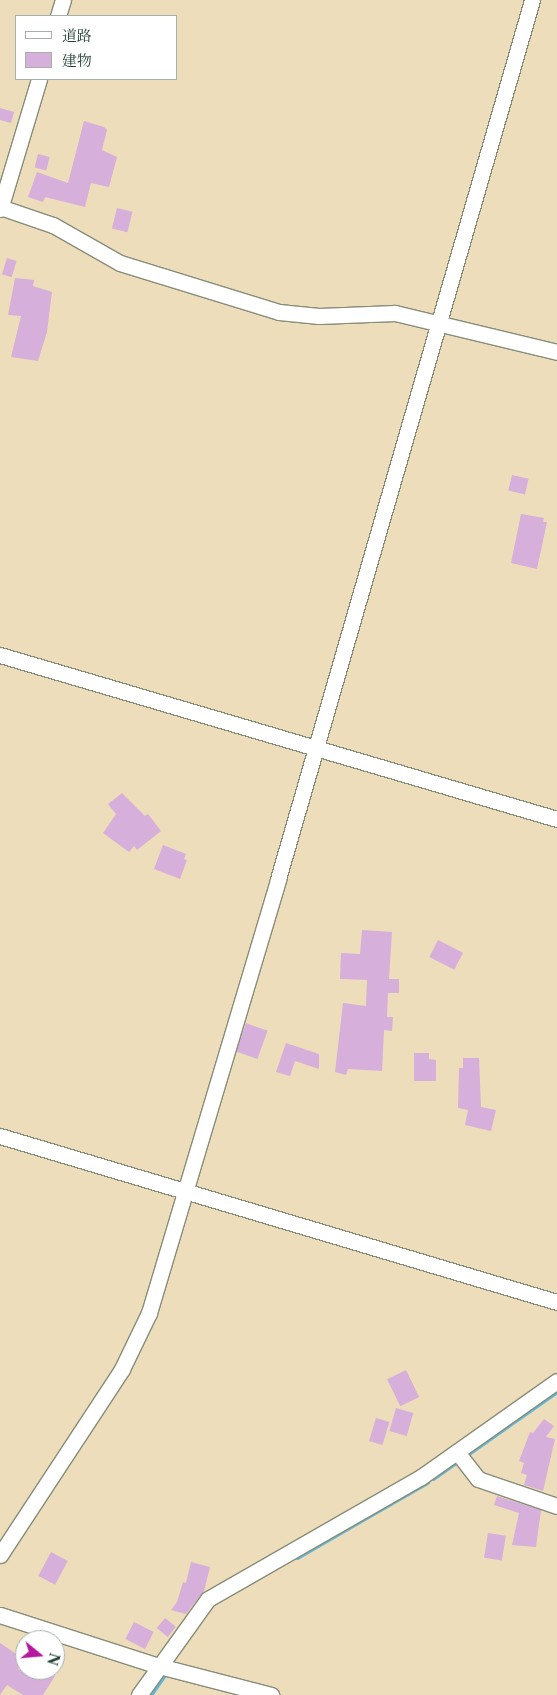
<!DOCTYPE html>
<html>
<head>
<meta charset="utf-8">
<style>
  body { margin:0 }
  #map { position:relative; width:557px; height:1695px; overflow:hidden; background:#edddbb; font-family:"Libre Caslon Text","Noto Serif JP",serif }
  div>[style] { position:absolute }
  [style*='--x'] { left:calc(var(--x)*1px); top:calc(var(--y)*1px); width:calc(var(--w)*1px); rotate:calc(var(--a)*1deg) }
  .stream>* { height:4.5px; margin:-2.25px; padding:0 2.25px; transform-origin:2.25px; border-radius:2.25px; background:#61b8de }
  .building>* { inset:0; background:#d6afda; transform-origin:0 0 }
  .roads { filter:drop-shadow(1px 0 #868d78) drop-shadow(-1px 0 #868d78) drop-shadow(0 1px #868d78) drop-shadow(0 -1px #868d78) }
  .minor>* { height:15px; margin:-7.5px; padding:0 7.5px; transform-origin:7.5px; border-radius:7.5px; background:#fff }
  span { translate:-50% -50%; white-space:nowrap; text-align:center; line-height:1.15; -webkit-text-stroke:5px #fff; paint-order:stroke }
  .legend { position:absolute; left:15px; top:15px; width:162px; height:65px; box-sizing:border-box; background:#fff; border:1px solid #a5b1ae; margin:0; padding:6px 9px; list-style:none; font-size:15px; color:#1f3d34 }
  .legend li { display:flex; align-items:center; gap:10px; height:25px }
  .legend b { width:25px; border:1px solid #a5b1ae }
  .north { position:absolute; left:15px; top:1630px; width:50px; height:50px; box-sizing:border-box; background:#fff; border:1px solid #a5b1ae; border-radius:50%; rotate:107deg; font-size:14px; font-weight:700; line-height:20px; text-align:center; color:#1f3d34 }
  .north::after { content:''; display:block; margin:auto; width:18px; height:22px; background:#b5179e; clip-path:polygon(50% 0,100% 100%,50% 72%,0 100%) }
</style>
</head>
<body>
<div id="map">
  <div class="stream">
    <i style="--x:433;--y:1478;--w:151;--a:-35.1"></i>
    <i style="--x:297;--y:1557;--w:150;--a:-30"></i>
    <i style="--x:150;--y:1695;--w:28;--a:-55"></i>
  </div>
  <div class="building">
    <i style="clip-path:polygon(0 108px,14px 112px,11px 123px,0 120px)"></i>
    <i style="clip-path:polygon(84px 121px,104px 127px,107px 130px,102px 150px,117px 157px,109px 187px,91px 183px,85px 207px,45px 197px,43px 202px,28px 197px,37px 172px,68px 183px)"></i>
    <i style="left:38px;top:154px;width:12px;height:14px;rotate:14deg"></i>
    <i style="left:117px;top:208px;width:16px;height:21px;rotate:14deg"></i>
    <i style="left:7px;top:258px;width:10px;height:17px;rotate:17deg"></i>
    <i style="clip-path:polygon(15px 278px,34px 280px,33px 286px,52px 292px,47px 332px,38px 361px,11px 357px,21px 316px,8px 315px)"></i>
    <i style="left:512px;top:475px;width:17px;height:16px;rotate:13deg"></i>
    <i style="clip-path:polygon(521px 514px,544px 518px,543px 522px,547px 522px,537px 569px,511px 563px)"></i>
    <i style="clip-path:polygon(122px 793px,145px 816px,148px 814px,161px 831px,137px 850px,134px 846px,129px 852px,103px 833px,116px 814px,108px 804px)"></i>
    <i style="clip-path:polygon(163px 845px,186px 854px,184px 859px,187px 860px,180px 879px,154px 869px)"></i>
    <i style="clip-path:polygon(362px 930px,392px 932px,389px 979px,399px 979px,399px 993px,388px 993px,387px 1017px,393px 1017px,392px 1031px,384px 1030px,382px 1071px,348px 1069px,346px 1075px,335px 1072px,343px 1003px,366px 1006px,367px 980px,340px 979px,341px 953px,360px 954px)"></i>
    <i style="left:438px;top:940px;width:28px;height:19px;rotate:27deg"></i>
    <i style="left:246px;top:1023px;width:23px;height:30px;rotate:20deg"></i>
    <i style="clip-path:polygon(286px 1043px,319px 1054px,319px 1069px,295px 1061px,290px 1076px,276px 1072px)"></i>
    <i style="clip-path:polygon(414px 1053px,429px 1053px,429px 1059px,436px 1060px,436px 1081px,414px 1081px)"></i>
    <i style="clip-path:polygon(463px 1058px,479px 1058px,481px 1107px,496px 1110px,491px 1131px,465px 1125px,468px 1110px,458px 1108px,459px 1068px,463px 1068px)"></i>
    <i style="left:406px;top:1370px;width:30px;height:21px;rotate:64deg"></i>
    <i style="left:396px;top:1408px;width:18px;height:24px;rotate:16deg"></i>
    <i style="left:376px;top:1418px;width:14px;height:24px;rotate:17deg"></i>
    <i style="clip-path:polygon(544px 1419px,554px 1426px,546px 1437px,555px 1439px,543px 1491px,524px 1485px,527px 1475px,521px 1473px,524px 1463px,519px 1461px,530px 1432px,533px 1433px)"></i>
    <i style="clip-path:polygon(497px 1496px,541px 1510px,536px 1547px,512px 1545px,519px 1513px,494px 1505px)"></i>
    <i style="left:488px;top:1533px;width:18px;height:25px;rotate:9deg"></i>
    <i style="left:51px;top:1552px;width:19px;height:27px;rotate:28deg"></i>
    <i style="clip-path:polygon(191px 1562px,210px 1567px,204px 1591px,186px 1614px,171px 1610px,177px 1602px,183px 1582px,186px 1583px)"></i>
    <i style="left:165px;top:1618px;width:14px;height:13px;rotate:39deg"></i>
    <i style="left:134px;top:1622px;width:22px;height:19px;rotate:27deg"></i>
    <i style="clip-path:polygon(0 1643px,25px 1660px,18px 1670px,46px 1670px,55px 1676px,43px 1695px,23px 1695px,7px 1685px,0 1695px)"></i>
  </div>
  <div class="roads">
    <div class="minor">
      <i style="--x:58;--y:16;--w:17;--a:-73"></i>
      <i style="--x:0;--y:207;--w:56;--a:18.8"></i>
      <i style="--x:53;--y:225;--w:77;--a:29.6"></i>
      <i style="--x:120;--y:263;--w:166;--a:17.1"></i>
      <i style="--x:279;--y:312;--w:40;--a:5.7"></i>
      <i style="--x:319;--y:316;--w:76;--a:-2.3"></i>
      <i style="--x:395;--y:313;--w:167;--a:13.5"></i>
      <i style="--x:0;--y:209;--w:136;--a:-73.3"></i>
      <i style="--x:0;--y:655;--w:581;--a:16.41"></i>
      <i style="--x:0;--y:1136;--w:581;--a:16.6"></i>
      <i style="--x:457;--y:1452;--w:34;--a:52"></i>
      <i style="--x:478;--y:1479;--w:83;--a:18.9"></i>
      <i style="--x:0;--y:1555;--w:222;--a:-56.7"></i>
      <i style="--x:122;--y:1369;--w:62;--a:-64.3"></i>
      <i style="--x:149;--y:1313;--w:453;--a:-73.4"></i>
      <i style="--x:278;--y:879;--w:915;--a:-73.88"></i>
      <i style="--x:0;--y:1615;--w:167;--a:17.8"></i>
      <i style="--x:159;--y:1666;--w:116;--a:14.5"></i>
      <i style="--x:139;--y:1695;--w:118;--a:-54.3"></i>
      <i style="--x:208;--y:1599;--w:245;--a:-29.8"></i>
      <i style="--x:421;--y:1477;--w:166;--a:-35.2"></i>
    </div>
  </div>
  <ul class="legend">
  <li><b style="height:6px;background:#fff"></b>道路</li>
  <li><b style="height:14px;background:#d6afda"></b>建物</li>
  </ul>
  <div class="north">N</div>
</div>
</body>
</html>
